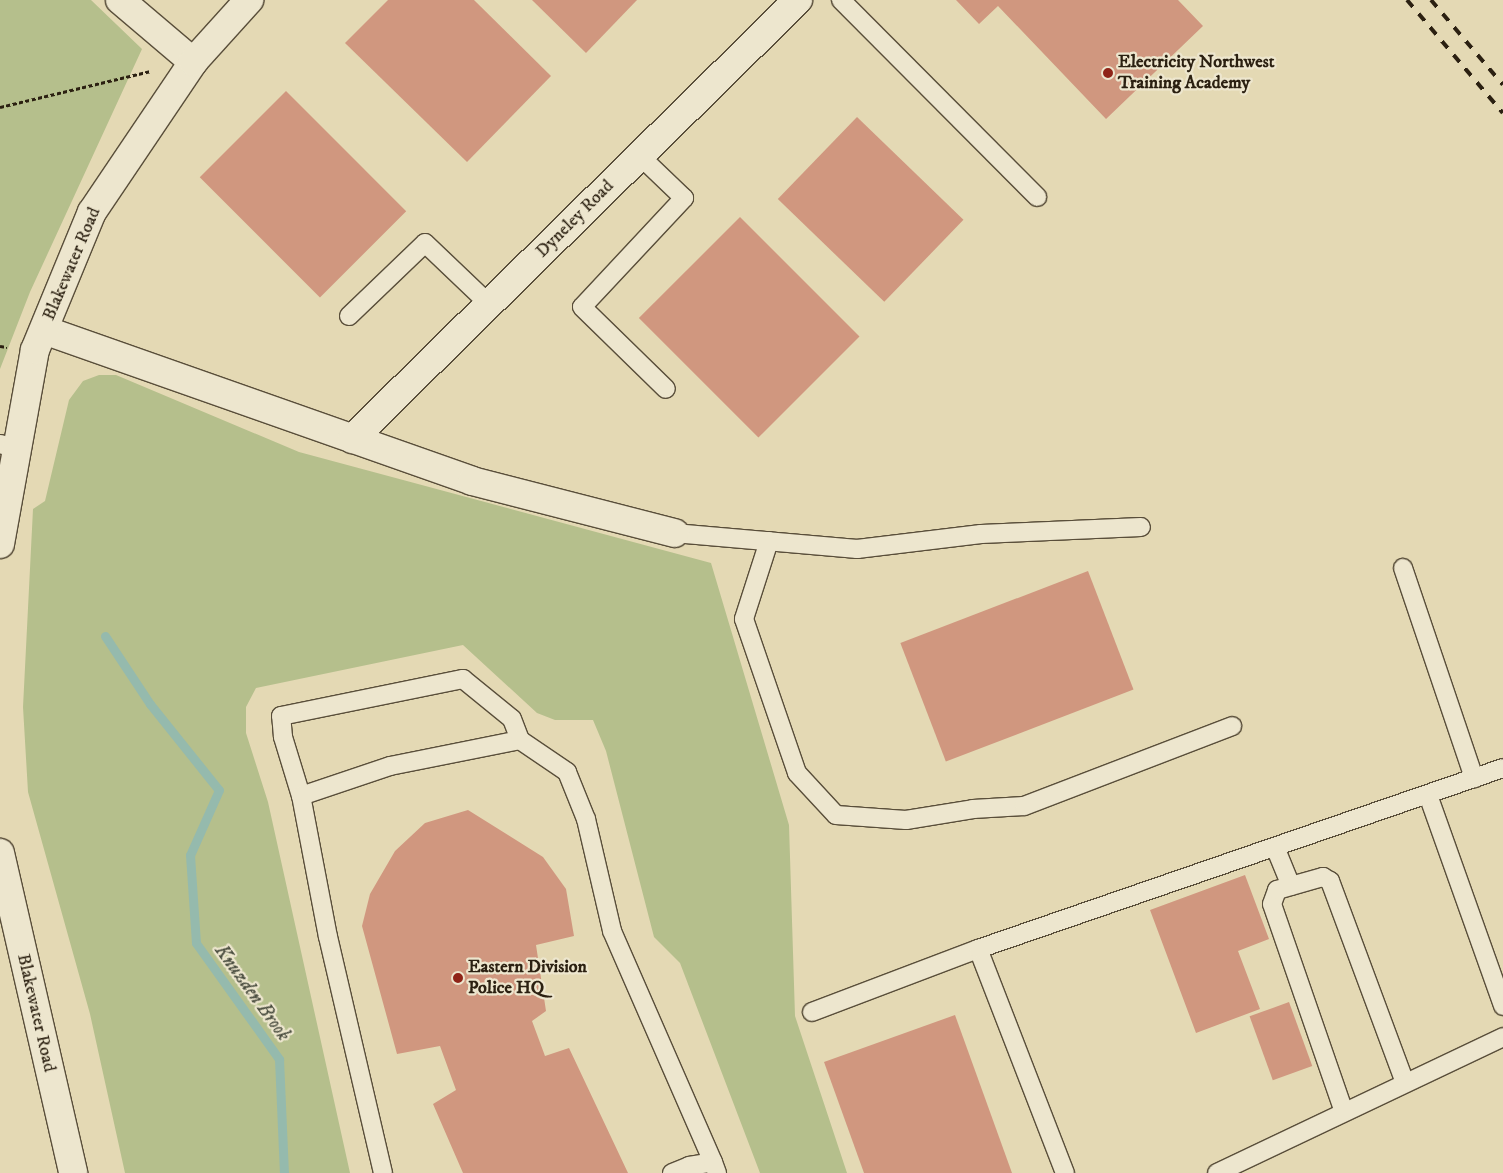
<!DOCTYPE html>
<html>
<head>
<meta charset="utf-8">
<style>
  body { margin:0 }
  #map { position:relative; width:1503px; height:1173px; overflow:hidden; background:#e4d9b4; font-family:"IM FELL DW Pica",serif }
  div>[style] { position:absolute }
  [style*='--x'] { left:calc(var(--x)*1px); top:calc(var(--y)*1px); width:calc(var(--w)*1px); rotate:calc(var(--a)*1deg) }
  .green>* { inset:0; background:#b5bf8c }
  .stream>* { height:9px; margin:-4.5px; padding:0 4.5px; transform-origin:4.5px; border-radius:4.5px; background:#95baad }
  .building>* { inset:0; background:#d0977f; transform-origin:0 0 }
  .path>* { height:3px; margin-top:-1.5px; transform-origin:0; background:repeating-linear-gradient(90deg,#2b2011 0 4px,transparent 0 6.5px) }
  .roads { filter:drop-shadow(1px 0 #594e3a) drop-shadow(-1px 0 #594e3a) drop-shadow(0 1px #594e3a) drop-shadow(0 -1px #594e3a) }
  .service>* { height:18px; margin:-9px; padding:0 9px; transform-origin:9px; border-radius:9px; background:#ede6ce }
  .minor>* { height:28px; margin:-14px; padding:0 14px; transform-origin:14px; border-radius:14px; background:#ede6ce }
  .rail>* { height:4px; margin-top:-2px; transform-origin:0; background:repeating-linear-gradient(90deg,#2b2011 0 9px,transparent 0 18px) }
  .dots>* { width:14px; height:14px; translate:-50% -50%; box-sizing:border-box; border:2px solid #ede6ce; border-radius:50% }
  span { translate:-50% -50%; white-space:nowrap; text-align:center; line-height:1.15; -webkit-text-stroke:4.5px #ede6ce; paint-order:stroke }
  .poi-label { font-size:18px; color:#2b2011; font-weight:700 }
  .left { translate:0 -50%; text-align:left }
  .street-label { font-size:18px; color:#2b2011 }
  .water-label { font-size:19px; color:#4b4e40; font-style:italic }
</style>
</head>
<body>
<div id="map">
  <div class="green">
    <i style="clip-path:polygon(0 0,91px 0,142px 49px,30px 292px,0 369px)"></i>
    <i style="clip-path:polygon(99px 375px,116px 375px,299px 452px,711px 563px,789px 825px,795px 1016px,847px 1173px,760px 1173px,680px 963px,654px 937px,606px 751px,593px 720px,555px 720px,537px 713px,463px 645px,256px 688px,246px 707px,246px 733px,268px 802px,350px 1173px,125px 1173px,90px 1014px,28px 792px,23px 707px,33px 509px,45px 501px,69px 400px,83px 381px)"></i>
  </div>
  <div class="stream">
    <i style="--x:105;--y:636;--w:82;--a:56.5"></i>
    <i style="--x:150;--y:704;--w:110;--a:51.3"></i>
    <i style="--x:219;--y:790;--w:71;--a:114"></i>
    <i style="--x:190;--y:855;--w:88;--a:86.1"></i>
    <i style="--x:196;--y:943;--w:143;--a:54.4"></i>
    <i style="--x:279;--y:1059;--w:114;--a:87.5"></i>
  </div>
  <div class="building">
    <i style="clip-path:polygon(388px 0,474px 0,551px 76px,467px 162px,345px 43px)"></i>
    <i style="clip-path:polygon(532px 0,637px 0,586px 53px)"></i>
    <i style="clip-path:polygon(956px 0,1178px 0,1203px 26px,1106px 119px,998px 6px,979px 24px)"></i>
    <i style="left:286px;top:91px;width:170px;height:122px;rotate:45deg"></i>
    <i style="left:857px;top:117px;width:148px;height:114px;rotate:44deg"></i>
    <i style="left:740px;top:217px;width:169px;height:143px;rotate:45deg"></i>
    <i style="left:1088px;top:571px;width:127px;height:201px;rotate:69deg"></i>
    <i style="clip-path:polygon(468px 810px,543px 857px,566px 889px,574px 936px,536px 945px,546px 1011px,532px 1021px,545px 1056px,569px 1048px,628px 1173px,463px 1173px,433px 1104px,456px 1090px,440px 1046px,397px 1054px,362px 926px,370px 894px,395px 851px,425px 823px)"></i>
    <i style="clip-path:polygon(1245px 875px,1269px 939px,1238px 951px,1260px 1009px,1196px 1033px,1150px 910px)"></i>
    <i style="left:1289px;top:1002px;width:68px;height:42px;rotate:70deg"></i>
    <i style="clip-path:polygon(955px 1015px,1012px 1173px,864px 1173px,824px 1062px)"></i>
  </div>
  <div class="path">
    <i style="--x:0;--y:107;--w:155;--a:-13.4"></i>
    <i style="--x:0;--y:346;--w:7;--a:8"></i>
  </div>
  <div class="roads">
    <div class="service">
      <i style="--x:841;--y:0;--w:278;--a:45.1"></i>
      <i style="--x:640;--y:156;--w:61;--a:43.7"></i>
      <i style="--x:684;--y:198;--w:149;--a:133.1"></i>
      <i style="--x:582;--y:307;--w:117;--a:44.3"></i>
      <i style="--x:349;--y:316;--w:105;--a:-43.8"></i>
      <i style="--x:425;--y:243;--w:88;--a:43.6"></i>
      <i style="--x:0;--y:444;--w:18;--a:16"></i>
      <i style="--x:674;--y:533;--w:184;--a:5"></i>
      <i style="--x:857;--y:549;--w:125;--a:-6.9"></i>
      <i style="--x:981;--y:534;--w:160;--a:-2.5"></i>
      <i style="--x:769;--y:541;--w:82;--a:107.8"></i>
      <i style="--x:744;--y:619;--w:163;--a:71"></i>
      <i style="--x:797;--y:773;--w:57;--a:47.1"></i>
      <i style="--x:836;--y:815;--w:70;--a:4.1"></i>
      <i style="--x:906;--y:820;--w:68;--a:-9.3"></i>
      <i style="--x:973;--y:809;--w:51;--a:-3.4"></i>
      <i style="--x:1024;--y:806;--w:223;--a:-21"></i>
      <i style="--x:1403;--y:568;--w:222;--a:71.3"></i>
      <i style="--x:1428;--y:795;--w:224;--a:70.4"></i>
      <i style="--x:301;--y:796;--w:62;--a:-107"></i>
      <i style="--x:283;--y:737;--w:21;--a:-95"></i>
      <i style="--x:281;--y:716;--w:186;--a:-11.5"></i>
      <i style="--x:463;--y:679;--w:63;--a:39.2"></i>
      <i style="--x:512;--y:719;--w:22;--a:69"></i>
      <i style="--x:1275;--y:847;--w:42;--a:67.7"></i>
      <i style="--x:812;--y:1012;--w:178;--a:-20.8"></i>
      <i style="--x:1344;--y:1112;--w:220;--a:-109.1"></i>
      <i style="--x:1272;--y:904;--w:15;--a:-70"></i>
      <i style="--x:1277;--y:890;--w:48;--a:-15.8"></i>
      <i style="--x:1323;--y:877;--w:8;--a:30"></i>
      <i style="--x:1330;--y:881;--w:215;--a:69.6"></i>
      <i style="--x:383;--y:1173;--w:242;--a:-103.1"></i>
      <i style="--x:328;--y:937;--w:144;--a:-100.8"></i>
      <i style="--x:301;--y:796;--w:94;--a:-18.6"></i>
      <i style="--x:390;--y:766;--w:133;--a:-11.3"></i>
      <i style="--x:520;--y:740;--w:57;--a:34.2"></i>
      <i style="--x:567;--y:772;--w:51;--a:68"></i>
      <i style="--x:586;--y:819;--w:115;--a:76.9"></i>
      <i style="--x:612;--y:931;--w:252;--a:66.4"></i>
      <i style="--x:672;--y:1173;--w:18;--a:-22"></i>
      <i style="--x:689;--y:1166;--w:24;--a:-9"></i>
      <i style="--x:713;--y:1162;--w:12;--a:70"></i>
      <i style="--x:1065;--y:1173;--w:240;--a:-111.2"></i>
      <i style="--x:978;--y:949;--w:555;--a:-19.02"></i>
      <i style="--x:1217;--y:1173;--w:317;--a:-25.4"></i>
    </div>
    <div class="minor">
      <i style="--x:120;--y:0;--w:96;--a:40.3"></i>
      <i style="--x:44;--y:330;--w:454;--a:19.4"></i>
      <i style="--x:472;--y:481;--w:209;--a:14.4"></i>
      <i style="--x:352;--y:439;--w:626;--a:-44.55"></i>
      <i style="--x:0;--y:544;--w:197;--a:-79.8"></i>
      <i style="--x:35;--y:350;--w:149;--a:-67.6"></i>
      <i style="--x:92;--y:212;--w:181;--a:-56"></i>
      <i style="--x:193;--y:62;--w:84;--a:-47.9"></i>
      <i style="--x:0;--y:853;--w:328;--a:77.1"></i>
    </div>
  </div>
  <div class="rail">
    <i style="--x:1407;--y:0;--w:148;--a:49.7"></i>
    <i style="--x:1431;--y:0;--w:111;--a:49.7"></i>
  </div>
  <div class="dots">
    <i style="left:1108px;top:73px;background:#8f2418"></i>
    <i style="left:458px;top:978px;background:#8f2418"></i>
  </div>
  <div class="poi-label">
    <span class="left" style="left:1118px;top:73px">Electricity Northwest<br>Training Academy</span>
    <span class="left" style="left:468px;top:978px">Eastern Division<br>Police HQ</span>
  </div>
  <div class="street-label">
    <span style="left:575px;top:219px;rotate:-45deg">Dyneley Road</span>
    <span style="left:72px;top:264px;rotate:-67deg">Blakewater Road</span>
    <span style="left:36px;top:1013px;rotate:77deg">Blakewater Road</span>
  </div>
  <div class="water-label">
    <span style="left:252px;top:993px;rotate:54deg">Knuzden Brook</span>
  </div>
</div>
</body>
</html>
